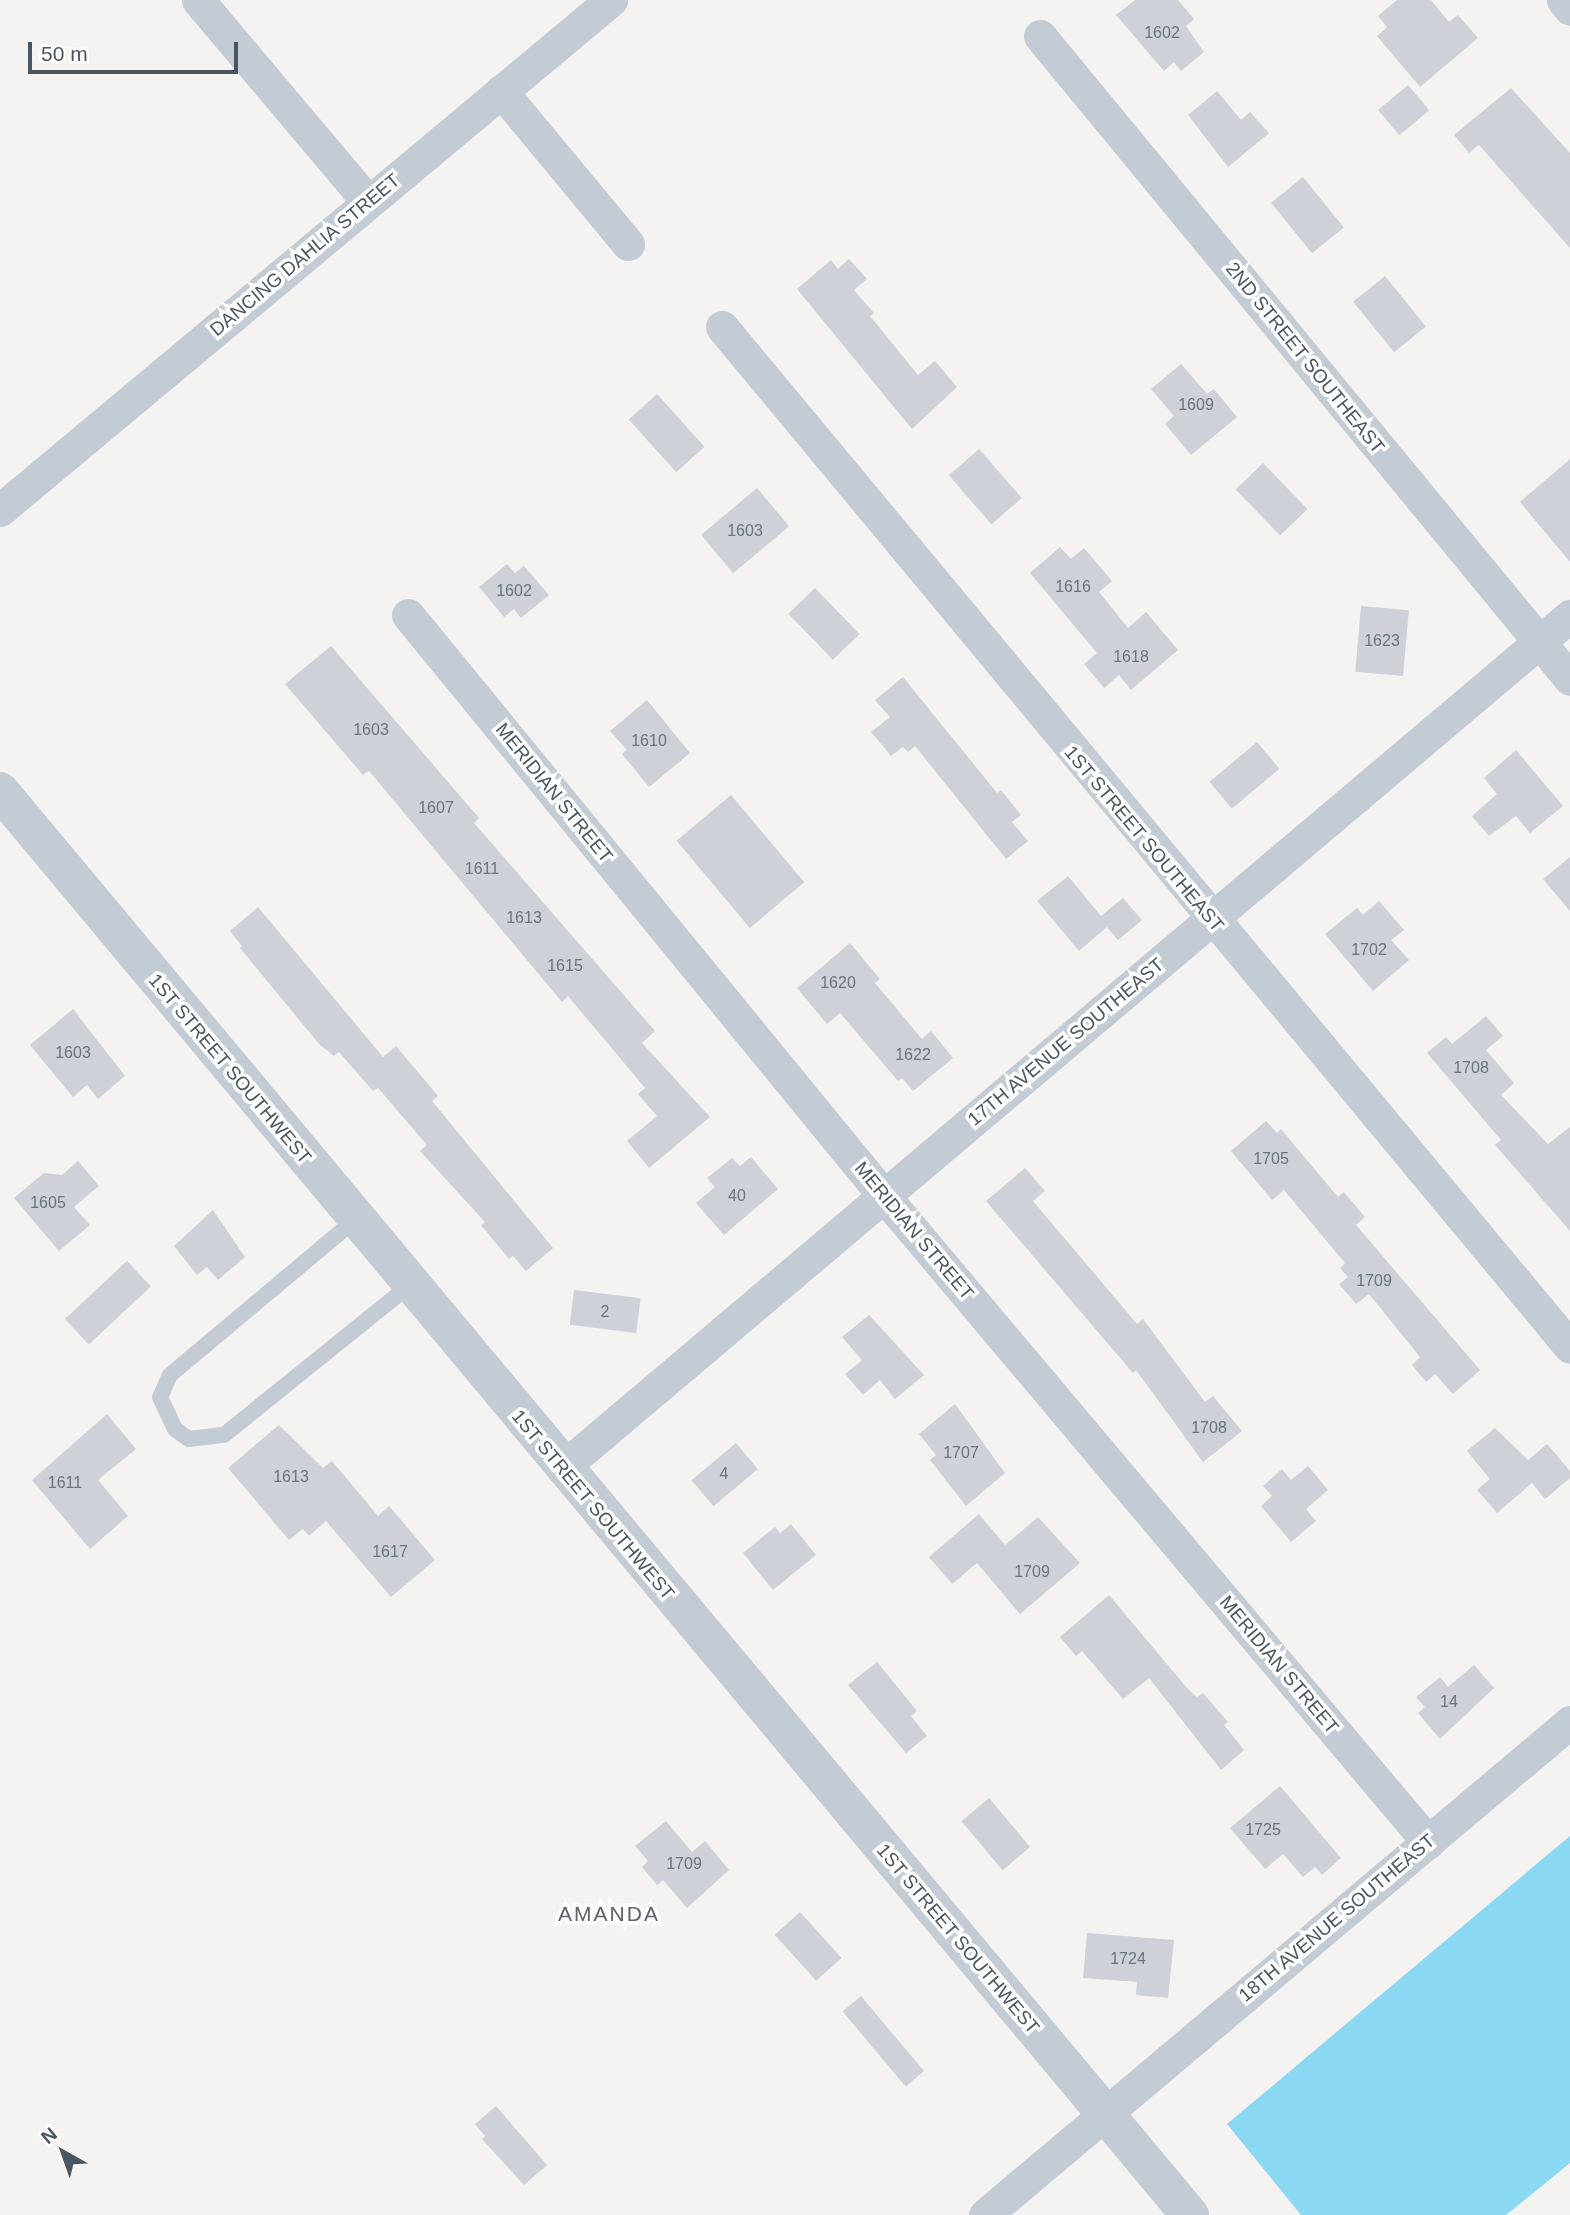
<!DOCTYPE html>
<html>
<head>
<meta charset="utf-8">
<style>
  body { margin:0 }
  #map { position:relative; width:1570px; height:2215px; overflow:hidden; background:#f5f2f2; font-family:Helvetica,sans-serif }
  div>[style] { position:absolute }
  [style*='--x'] { left:calc(var(--x)*1px); top:calc(var(--y)*1px); width:calc(var(--w)*1px); rotate:calc(var(--a)*1deg) }
  .water>* { inset:0; background:#8bd8f2 }
  .building>* { inset:0; background:#ced1d7; transform-origin:0 0 }
  .service>* { height:16px; margin:-8px; padding:0 8px; transform-origin:8px; border-radius:8px; background:#c3ccd4 }
  .minor>* { height:33px; margin:-16.5px; padding:0 16.5px; transform-origin:16.5px; border-radius:16.5px; background:#c3ccd4 }
  .tertiary>* { height:38px; margin:-19px; padding:0 19px; transform-origin:19px; border-radius:19px; background:#c3ccd4 }
  span { translate:-50% -50%; white-space:nowrap; text-align:center; line-height:1.15; -webkit-text-stroke:7px #fff; paint-order:stroke }
  .number-label { font-size:16px; color:#6a747e }
  .number-label span { -webkit-text-stroke-width:0 }
  .street-label { font-size:19px; color:#495561 }
  .neighbourhood-label { font-size:21px; color:#5e6268; letter-spacing:2px }
  .north { position:absolute; left:28px; top:2117px; width:70px; height:70px; -webkit-text-stroke:5px #fff; paint-order:stroke; rotate:320deg; font-size:19px; font-weight:700; line-height:28px; text-align:center; color:#495561 }
  .north::after { content:''; display:block; margin:auto; width:24px; height:32px; background:#495561; clip-path:polygon(50% 0,100% 100%,50% 72%,0 100%) }
  .scale { position:absolute; left:28px; top:42px; width:210px; height:32px; box-sizing:border-box; border:4px solid #495561; border-top:0; padding-left:9px; font-size:21px; line-height:24px; white-space:nowrap; color:#495561; -webkit-text-stroke:5px #fff; paint-order:stroke }
</style>
</head>
<body>
<div id="map">
  <div class="water">
    <i style="clip-path:polygon(1570px 1836px,1570px 2163px,1506px 2215px,1301px 2215px,1227px 2124px)"></i>
  </div>
  <div class="building">
    <i style="clip-path:polygon(1135px 0,1178px 0,1194px 19px,1186px 26px,1204px 52px,1181px 71px,1174px 62px,1164px 71px,1116px 15px)"></i>
    <i style="clip-path:polygon(1397px 0,1431px 0,1449px 22px,1458px 15px,1478px 38px,1420px 87px,1377px 36px,1387px 27px,1378px 16px)"></i>
    <i style="left:1408px;top:85px;width:33px;height:39px;rotate:50deg"></i>
    <i style="clip-path:polygon(1511px 88px,1570px 153px,1570px 248px,1479px 145px,1469px 153px,1454px 135px)"></i>
    <i style="clip-path:polygon(1217px 91px,1241px 120px,1250px 112px,1269px 133px,1228px 167px,1188px 115px)"></i>
    <i style="left:1303px;top:177px;width:65px;height:41px;rotate:51deg"></i>
    <i style="clip-path:polygon(849px 259px,867px 279px,854px 290px,874px 313px,870px 316px,918px 375px,935px 361px,957px 387px,912px 429px,797px 289px,831px 260px,838px 269px)"></i>
    <i style="left:1385px;top:276px;width:65px;height:41px;rotate:51deg"></i>
    <i style="clip-path:polygon(1181px 364px,1207px 394px,1214px 389px,1237px 417px,1191px 455px,1165px 424px,1174px 416px,1151px 389px)"></i>
    <i style="left:657px;top:394px;width:71px;height:38px;rotate:48deg"></i>
    <i style="left:979px;top:449px;width:65px;height:40px;rotate:49deg"></i>
    <i style="clip-path:polygon(1570px 459px,1570px 562px,1520px 502px)"></i>
    <i style="left:1263px;top:463px;width:64px;height:38px;rotate:46deg"></i>
    <i style="left:757px;top:488px;width:50px;height:73px;rotate:50deg"></i>
    <i style="clip-path:polygon(1060px 547px,1071px 559px,1084px 548px,1112px 581px,1099px 592px,1128px 628px,1146px 612px,1178px 650px,1131px 690px,1119px 675px,1104px 688px,1084px 664px,1097px 653px,1030px 573px)"></i>
    <i style="clip-path:polygon(507px 564px,515px 573px,524px 566px,549px 595px,521px 618px,514px 609px,504px 617px,479px 587px)"></i>
    <i style="left:815px;top:588px;width:64px;height:37px;rotate:46deg"></i>
    <i style="left:1361px;top:606px;width:48px;height:66px;rotate:5deg"></i>
    <i style="clip-path:polygon(331px 646px,479px 818px,474px 823px,655px 1031px,642px 1043px,710px 1117px,649px 1168px,627px 1141px,657px 1116px,638px 1094px,645px 1088px,568px 996px,562px 1002px,369px 771px,363px 775px,285px 684px)"></i>
    <i style="clip-path:polygon(903px 677px,997px 793px,1001px 790px,1021px 815px,1012px 822px,1028px 841px,1006px 859px,915px 746px,908px 752px,903px 747px,891px 756px,871px 732px,890px 717px,875px 700px)"></i>
    <i style="clip-path:polygon(647px 700px,690px 753px,649px 787px,622px 754px,627px 750px,610px 731px)"></i>
    <i style="left:1257px;top:742px;width:35px;height:62px;rotate:50deg"></i>
    <i style="clip-path:polygon(1516px 750px,1563px 806px,1530px 833px,1516px 816px,1489px 836px,1472px 816px,1497px 794px,1484px 778px)"></i>
    <i style="left:731px;top:795px;width:114px;height:71px;rotate:50deg"></i>
    <i style="clip-path:polygon(1570px 857px,1570px 911px,1543px 879px)"></i>
    <i style="clip-path:polygon(1068px 876px,1101px 916px,1123px 898px,1142px 920px,1118px 940px,1107px 927px,1079px 951px,1037px 901px)"></i>
    <i style="clip-path:polygon(1379px 901px,1404px 930px,1391px 940px,1409px 960px,1373px 991px,1325px 934px,1357px 908px,1363px 915px)"></i>
    <i style="clip-path:polygon(258px 907px,383px 1057px,396px 1046px,438px 1096px,432px 1101px,553px 1248px,526px 1271px,513px 1256px,509px 1259px,481px 1225px,485px 1222px,420px 1151px,427px 1145px,378px 1088px,373px 1091px,339px 1052px,334px 1056px,319px 1044px,240px 948px,242px 946px,230px 931px)"></i>
    <i style="clip-path:polygon(850px 943px,880px 979px,875px 983px,922px 1039px,931px 1031px,953px 1058px,913px 1091px,902px 1078px,898px 1081px,840px 1013px,827px 1024px,797px 988px)"></i>
    <i style="clip-path:polygon(73px 1009px,125px 1076px,98px 1099px,87px 1085px,73px 1097px,30px 1045px)"></i>
    <i style="clip-path:polygon(1486px 1016px,1503px 1036px,1486px 1050px,1514px 1083px,1501px 1095px,1548px 1144px,1570px 1127px,1570px 1231px,1495px 1145px,1501px 1140px,1427px 1053px,1446px 1037px,1452px 1044px)"></i>
    <i style="clip-path:polygon(1266px 1121px,1277px 1133px,1281px 1129px,1338px 1197px,1344px 1192px,1365px 1217px,1356px 1225px,1480px 1370px,1453px 1394px,1435px 1374px,1426px 1382px,1412px 1365px,1420px 1357px,1369px 1294px,1356px 1304px,1339px 1284px,1348px 1277px,1340px 1268px,1345px 1263px,1284px 1190px,1272px 1200px,1231px 1151px)"></i>
    <i style="clip-path:polygon(751px 1157px,778px 1189px,724px 1235px,696px 1203px,715px 1187px,707px 1178px,732px 1158px,740px 1166px)"></i>
    <i style="clip-path:polygon(78px 1161px,99px 1186px,74px 1207px,90px 1225px,59px 1251px,14px 1198px,44px 1173px,62px 1175px)"></i>
    <i style="clip-path:polygon(1025px 1168px,1045px 1191px,1033px 1201px,1137px 1324px,1143px 1319px,1205px 1402px,1213px 1396px,1242px 1431px,1203px 1462px,1136px 1370px,1133px 1373px,986px 1201px)"></i>
    <i style="clip-path:polygon(213px 1210px,245px 1257px,218px 1280px,207px 1267px,197px 1275px,174px 1246px)"></i>
    <i style="left:127px;top:1261px;width:35px;height:85px;rotate:47deg"></i>
    <i style="left:574px;top:1290px;width:67px;height:35px;rotate:7deg"></i>
    <i style="clip-path:polygon(869px 1315px,924px 1375px,895px 1399px,880px 1380px,863px 1395px,845px 1374px,862px 1360px,842px 1337px)"></i>
    <i style="clip-path:polygon(955px 1404px,1005px 1473px,966px 1506px,930px 1460px,936px 1455px,919px 1434px)"></i>
    <i style="clip-path:polygon(107px 1414px,136px 1449px,98px 1480px,128px 1516px,90px 1549px,32px 1480px)"></i>
    <i style="clip-path:polygon(279px 1425px,323px 1468px,332px 1461px,378px 1516px,389px 1506px,435px 1560px,391px 1597px,326px 1521px,309px 1536px,303px 1529px,289px 1540px,228px 1468px)"></i>
    <i style="clip-path:polygon(1495px 1428px,1528px 1460px,1547px 1444px,1570px 1471px,1570px 1478px,1545px 1499px,1532px 1483px,1497px 1513px,1477px 1490px,1490px 1479px,1467px 1451px)"></i>
    <i style="left:736px;top:1443px;width:34px;height:58px;rotate:50deg"></i>
    <i style="clip-path:polygon(1308px 1466px,1328px 1490px,1306px 1509px,1316px 1521px,1291px 1542px,1261px 1506px,1272px 1496px,1263px 1486px,1282px 1469px,1291px 1480px)"></i>
    <i style="clip-path:polygon(979px 1514px,1005px 1545px,1038px 1517px,1080px 1563px,1020px 1614px,977px 1563px,952px 1584px,929px 1557px)"></i>
    <i style="clip-path:polygon(791px 1524px,816px 1555px,773px 1590px,743px 1553px,775px 1527px,780px 1533px)"></i>
    <i style="clip-path:polygon(1109px 1595px,1188px 1689px,1197px 1697px,1203px 1693px,1228px 1722px,1224px 1725px,1244px 1750px,1221px 1770px,1149px 1678px,1123px 1699px,1082px 1651px,1076px 1656px,1060px 1637px)"></i>
    <i style="clip-path:polygon(877px 1662px,917px 1711px,911px 1716px,927px 1736px,906px 1753px,848px 1685px)"></i>
    <i style="clip-path:polygon(1474px 1665px,1494px 1688px,1440px 1739px,1418px 1713px,1425px 1707px,1416px 1697px,1440px 1677px,1448px 1687px)"></i>
    <i style="clip-path:polygon(1280px 1786px,1341px 1858px,1322px 1875px,1315px 1867px,1303px 1877px,1283px 1854px,1265px 1869px,1230px 1828px)"></i>
    <i style="left:989px;top:1798px;width:64px;height:36px;rotate:50deg"></i>
    <i style="clip-path:polygon(666px 1821px,692px 1852px,705px 1841px,729px 1870px,687px 1908px,663px 1880px,657px 1885px,642px 1867px,648px 1861px,635px 1846px)"></i>
    <i style="left:800px;top:1912px;width:62px;height:34px;rotate:48deg"></i>
    <i style="clip-path:polygon(1087px 1933px,1174px 1940px,1168px 1998px,1136px 1995px,1137px 1982px,1083px 1978px)"></i>
    <i style="left:861px;top:1996px;width:98px;height:24px;rotate:50deg"></i>
    <i style="clip-path:polygon(496px 2106px,547px 2165px,524px 2185px,482px 2139px,485px 2136px,475px 2124px)"></i>
  </div>
  <div class="service">
    <i style="--x:356;--y:1219;--w:243;--a:140"></i>
    <i style="--x:170;--y:1375;--w:24;--a:114"></i>
    <i style="--x:160;--y:1397;--w:35;--a:65"></i>
    <i style="--x:175;--y:1429;--w:17;--a:36"></i>
    <i style="--x:189;--y:1439;--w:35;--a:-7"></i>
    <i style="--x:224;--y:1435;--w:239;--a:-38.9"></i>
  </div>
  <div class="minor">
    <i style="--x:198;--y:0;--w:264;--a:49.9"></i>
    <i style="--x:1563;--y:0;--w:11;--a:52"></i>
    <i style="--x:1040;--y:36;--w:833;--a:50.5"></i>
    <i style="--x:501;--y:91;--w:199;--a:50.3"></i>
    <i style="--x:722;--y:327;--w:1326;--a:50.26"></i>
    <i style="--x:0;--y:510;--w:796;--a:-39.85"></i>
    <i style="--x:408;--y:615;--w:751;--a:50.67"></i>
    <i style="--x:884;--y:1196;--w:845;--a:49.9"></i>
    <i style="--x:562;--y:1468;--w:1320;--a:-40.21"></i>
    <i style="--x:985;--y:2215;--w:765;--a:-40.12"></i>
  </div>
  <div class="tertiary">
    <i style="--x:0;--y:791;--w:1856;--a:50.12"></i>
  </div>
  <div class="number-label">
    <span style="left:1162px;top:33px">1602</span>
    <span style="left:1196px;top:405px">1609</span>
    <span style="left:745px;top:531px">1603</span>
    <span style="left:1073px;top:587px">1616</span>
    <span style="left:514px;top:591px">1602</span>
    <span style="left:1382px;top:641px">1623</span>
    <span style="left:1131px;top:657px">1618</span>
    <span style="left:371px;top:730px">1603</span>
    <span style="left:649px;top:741px">1610</span>
    <span style="left:436px;top:808px">1607</span>
    <span style="left:482px;top:869px">1611</span>
    <span style="left:524px;top:918px">1613</span>
    <span style="left:1369px;top:950px">1702</span>
    <span style="left:565px;top:966px">1615</span>
    <span style="left:838px;top:983px">1620</span>
    <span style="left:73px;top:1053px">1603</span>
    <span style="left:913px;top:1055px">1622</span>
    <span style="left:1471px;top:1068px">1708</span>
    <span style="left:1271px;top:1159px">1705</span>
    <span style="left:737px;top:1196px">40</span>
    <span style="left:48px;top:1203px">1605</span>
    <span style="left:1374px;top:1281px">1709</span>
    <span style="left:605px;top:1312px">2</span>
    <span style="left:1209px;top:1428px">1708</span>
    <span style="left:961px;top:1453px">1707</span>
    <span style="left:724px;top:1474px">4</span>
    <span style="left:291px;top:1477px">1613</span>
    <span style="left:65px;top:1483px">1611</span>
    <span style="left:390px;top:1552px">1617</span>
    <span style="left:1032px;top:1572px">1709</span>
    <span style="left:1449px;top:1702px">14</span>
    <span style="left:1263px;top:1830px">1725</span>
    <span style="left:684px;top:1864px">1709</span>
    <span style="left:1128px;top:1959px">1724</span>
  </div>
  <div class="street-label">
    <span style="left:305px;top:255px;rotate:-40deg">DANCING DAHLIA STREET</span>
    <span style="left:1305px;top:358px;rotate:51deg">2ND STREET SOUTHEAST</span>
    <span style="left:554px;top:793px;rotate:51deg">MERIDIAN STREET</span>
    <span style="left:1144px;top:839px;rotate:50deg">1ST STREET SOUTHEAST</span>
    <span style="left:1066px;top:1042px;rotate:-40deg">17TH AVENUE SOUTHEAST</span>
    <span style="left:230px;top:1069px;rotate:50deg">1ST STREET SOUTHWEST</span>
    <span style="left:914px;top:1231px;rotate:50deg">MERIDIAN STREET</span>
    <span style="left:593px;top:1505px;rotate:50deg">1ST STREET SOUTHWEST</span>
    <span style="left:1279px;top:1665px;rotate:50deg">MERIDIAN STREET</span>
    <span style="left:1337px;top:1918px;rotate:-40deg">18TH AVENUE SOUTHEAST</span>
    <span style="left:958px;top:1939px;rotate:50deg">1ST STREET SOUTHWEST</span>
  </div>
  <div class="neighbourhood-label">
    <span style="left:609px;top:1914px">AMANDA</span>
  </div>
  <div class="north">N</div>
  <div class="scale">50 m</div>
</div>
</body>
</html>
